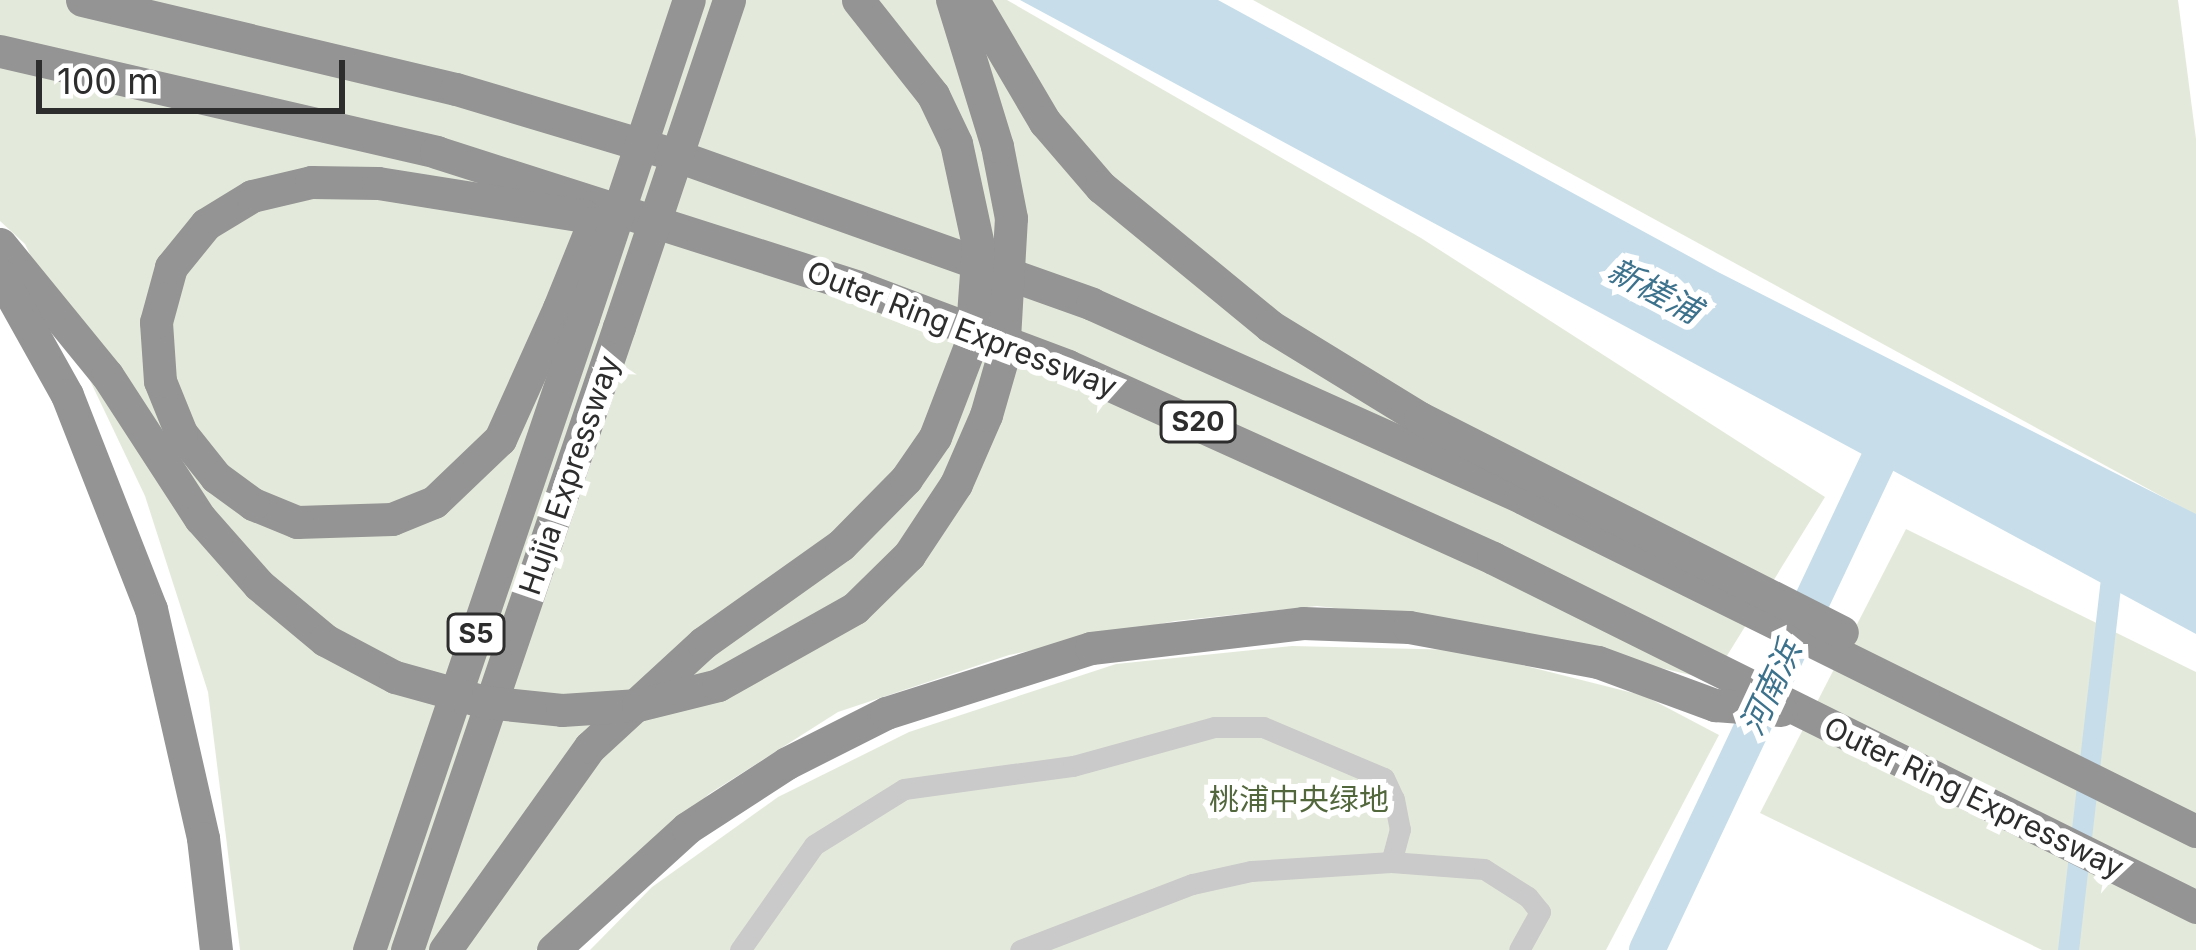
<!DOCTYPE html>
<html>
<head>
<meta charset="utf-8">
<style>
  body { margin:0 }
  #map { position:relative; width:2196px; height:950px; overflow:hidden; background:#fff; font-family:Inter,"Noto Sans SC",sans-serif }
  div>[style] { position:absolute }
  [style*='--x'] { left:calc(var(--x)*1px); top:calc(var(--y)*1px); width:calc(var(--w)*1px); rotate:calc(var(--a)*1deg) }
  .green>* { inset:0; background:#e4eadb }
  .water>* { inset:0; background:#c7deea }
  .canal>* { height:21px; margin:-10.5px; padding:0 10.5px; transform-origin:10.5px; border-radius:10.5px; background:#c7deea }
  .river>* { height:36px; margin:-18px; padding:0 18px; transform-origin:18px; border-radius:18px; background:#c7deea }
  .minor>* { height:21px; margin:-10.5px; padding:0 10.5px; transform-origin:10.5px; border-radius:10.5px; background:#cacaca }
  .highway>* { height:33px; margin:-16.5px; padding:0 16.5px; transform-origin:16.5px; border-radius:16.5px; background:#949494 }
  .highway-bridge>* { height:33px; margin:-16.5px; padding:0 16.5px; transform-origin:16.5px; border-radius:16.5px; background:#949494 }
  span { translate:-50% -50%; white-space:nowrap; text-align:center; line-height:1.15; -webkit-text-stroke:12px #fff; paint-order:stroke }
  .shield-label span { padding:3px 9px; background:#fff; border:3px solid; border-radius:9px; -webkit-text-stroke-width:0 }
  .shield-label { font-size:27px; color:#2d2d2d; font-weight:700 }
  .street-label { font-size:30px; color:#2d2d2d }
  .park-label { font-size:30px; color:#52673c }
  .water-label { font-size:33px; color:#3d728d; font-style:italic }
  .scale { position:absolute; left:36px; top:60px; width:309px; height:54px; box-sizing:border-box; border:6px solid #2d2d2d; border-top:0; padding-left:15px; font-size:36px; line-height:42px; white-space:nowrap; color:#2d2d2d; -webkit-text-stroke:9px #fff; paint-order:stroke }
</style>
</head>
<body>
<div id="map">
  <div class="green">
    <i style="clip-path:polygon(0 0,1007px 0,1421px 238px,1825px 497px,1712px 680px,1468px 623px,1317px 606px,1175px 621px,1009px 655px,838px 712px,709px 794px,536px 950px,240px 950px,208px 692px,145px 496px,25px 244px,0 221px)"></i>
    <i style="clip-path:polygon(1253px 0,2178px 0,2196px 139px,2196px 515px)"></i>
    <i style="clip-path:polygon(1906px 529px,2196px 672px,2196px 950px,2042px 950px,1760px 813px)"></i>
    <i style="clip-path:polygon(1292px 646px,1462px 650px,1645px 696px,1719px 735px,1606px 950px,590px 950px,652px 887px,778px 797px,909px 732px,1116px 664px)"></i>
  </div>
  <div class="water">
    <i style="clip-path:polygon(1020px 0,1218px 0,1718px 272px,2196px 514px,2196px 634px)"></i>
  </div>
  <div class="canal">
    <i style="--x:2068;--y:950;--w:392;--a:-83.4"></i>
  </div>
  <div class="river">
    <i style="--x:1647;--y:950;--w:581;--a:-64.71"></i>
  </div>
  <div class="minor">
    <i style="--x:1391;--y:862;--w:93;--a:4.3"></i>
    <i style="--x:1484;--y:869;--w:52;--a:32.5"></i>
    <i style="--x:1528;--y:897;--w:19;--a:51"></i>
    <i style="--x:1540;--y:912;--w:43;--a:118.9"></i>
    <i style="--x:740;--y:950;--w:128;--a:-54.8"></i>
    <i style="--x:814;--y:845;--w:106;--a:-31.9"></i>
    <i style="--x:904;--y:789;--w:171;--a:-7.8"></i>
    <i style="--x:1073;--y:766;--w:147;--a:-15.4"></i>
    <i style="--x:1215;--y:727;--w:48;--a:0"></i>
    <i style="--x:1263;--y:727;--w:131;--a:22.9"></i>
    <i style="--x:1384;--y:778;--w:23;--a:65"></i>
    <i style="--x:1394;--y:799;--w:31;--a:79"></i>
    <i style="--x:1400;--y:829;--w:34;--a:105"></i>
    <i style="--x:1391;--y:862;--w:140;--a:176.3"></i>
    <i style="--x:1251;--y:871;--w:60;--a:167.6"></i>
    <i style="--x:1192;--y:884;--w:184;--a:159"></i>
  </div>
  <div class="highway">
    <i style="--x:82;--y:0;--w:384;--a:13.4"></i>
    <i style="--x:456;--y:89;--w:219;--a:16.7"></i>
    <i style="--x:666;--y:152;--w:452;--a:19.6"></i>
    <i style="--x:1092;--y:304;--w:473;--a:24.2"></i>
    <i style="--x:1523;--y:498;--w:751;--a:26.33"></i>
    <i style="--x:858;--y:0;--w:121;--a:51.7"></i>
    <i style="--x:933;--y:95;--w:53;--a:64.4"></i>
    <i style="--x:973;--y:0;--w:142;--a:59.5"></i>
    <i style="--x:1045;--y:122;--w:86;--a:49.3"></i>
    <i style="--x:1101;--y:187;--w:219;--a:39.4"></i>
    <i style="--x:1270;--y:326;--w:176;--a:31.5"></i>
    <i style="--x:1420;--y:418;--w:473;--a:26.9"></i>
    <i style="--x:0;--y:51;--w:448;--a:13"></i>
    <i style="--x:436;--y:152;--w:443;--a:17.7"></i>
    <i style="--x:858;--y:287;--w:224;--a:20.6"></i>
    <i style="--x:1068;--y:366;--w:466;--a:24.3"></i>
    <i style="--x:1493;--y:558;--w:785;--a:26.4"></i>
    <i style="--x:0;--y:244;--w:169;--a:50.8"></i>
    <i style="--x:0;--y:275;--w:137;--a:60.8"></i>
    <i style="--x:67;--y:395;--w:230;--a:68.6"></i>
    <i style="--x:151;--y:609;--w:235;--a:77.2"></i>
    <i style="--x:203;--y:838;--w:113;--a:83.4"></i>
    <i style="--x:559;--y:308;--w:144;--a:114.2"></i>
    <i style="--x:500;--y:439;--w:91;--a:136.3"></i>
    <i style="--x:434;--y:502;--w:45;--a:158"></i>
    <i style="--x:392;--y:519;--w:95;--a:178.2"></i>
    <i style="--x:297;--y:522;--w:48;--a:-157.8"></i>
    <i style="--x:253;--y:504;--w:46;--a:-143.9"></i>
    <i style="--x:216;--y:477;--w:56;--a:-128.5"></i>
    <i style="--x:181;--y:433;--w:56;--a:-112"></i>
    <i style="--x:160;--y:381;--w:59;--a:-93.9"></i>
    <i style="--x:156;--y:322;--w:57;--a:-74.7"></i>
    <i style="--x:171;--y:267;--w:55;--a:-50.9"></i>
    <i style="--x:206;--y:224;--w:54;--a:-31.3"></i>
    <i style="--x:252;--y:196;--w:61;--a:-13.3"></i>
    <i style="--x:311;--y:182;--w:67;--a:0.9"></i>
    <i style="--x:378;--y:183;--w:209;--a:9.1"></i>
    <i style="--x:369;--y:950;--w:667;--a:-71.29"></i>
    <i style="--x:407;--y:950;--w:658;--a:-71.21"></i>
    <i style="--x:445;--y:950;--w:249;--a:-54.5"></i>
    <i style="--x:590;--y:747;--w:154;--a:-42.6"></i>
    <i style="--x:703;--y:643;--w:169;--a:-35.4"></i>
    <i style="--x:841;--y:545;--w:93;--a:-45.4"></i>
    <i style="--x:553;--y:950;--w:181;--a:-42.3"></i>
    <i style="--x:687;--y:828;--w:119;--a:-33"></i>
    <i style="--x:787;--y:763;--w:111;--a:-26.8"></i>
    <i style="--x:886;--y:713;--w:215;--a:-17.6"></i>
    <i style="--x:1091;--y:648;--w:213;--a:-6.7"></i>
    <i style="--x:1303;--y:623;--w:106;--a:2.2"></i>
    <i style="--x:1409;--y:627;--w:192;--a:10.5"></i>
    <i style="--x:1598;--y:662;--w:125;--a:20.2"></i>
    <i style="--x:1715;--y:705;--w:66;--a:4.3"></i>
  </div>
  <div class="highway-bridge">
    <i style="--x:559;--y:308;--w:91;--a:-68"></i>
    <i style="--x:583;--y:318;--w:335;--a:-71.6"></i>
    <i style="--x:619;--y:327;--w:345;--a:-71.4"></i>
    <i style="--x:107;--y:375;--w:171;--a:57"></i>
    <i style="--x:200;--y:518;--w:89;--a:48.6"></i>
    <i style="--x:259;--y:585;--w:86;--a:39.8"></i>
    <i style="--x:325;--y:640;--w:79;--a:27.9"></i>
    <i style="--x:395;--y:677;--w:93;--a:15.5"></i>
    <i style="--x:485;--y:702;--w:77;--a:5.9"></i>
    <i style="--x:562;--y:710;--w:76;--a:-3.8"></i>
    <i style="--x:638;--y:705;--w:82;--a:-14"></i>
    <i style="--x:718;--y:685;--w:157;--a:-29.3"></i>
    <i style="--x:855;--y:608;--w:76;--a:-44.5"></i>
    <i style="--x:909;--y:555;--w:85;--a:-56.5"></i>
    <i style="--x:956;--y:484;--w:75;--a:-66.5"></i>
    <i style="--x:986;--y:415;--w:61;--a:-73.9"></i>
    <i style="--x:1003;--y:356;--w:138;--a:-86.7"></i>
    <i style="--x:1011;--y:218;--w:73;--a:-101"></i>
    <i style="--x:997;--y:146;--w:153;--a:-107.1"></i>
    <i style="--x:906;--y:479;--w:51;--a:-55.4"></i>
    <i style="--x:935;--y:437;--w:101;--a:-69"></i>
    <i style="--x:971;--y:343;--w:98;--a:-85.9"></i>
    <i style="--x:978;--y:245;--w:104;--a:-102.2"></i>
  </div>
  <div class="shield-label">
    <span style="left:1198px;top:422px">S20</span>
    <span style="left:476px;top:634px">S5</span>
  </div>
  <div class="street-label">
    <span style="left:962px;top:329px;rotate:21deg">Outer Ring Expressway</span>
    <span style="left:569px;top:475px;rotate:-71deg">Hujia Expressway</span>
    <span style="left:1974px;top:797px;rotate:26deg">Outer Ring Expressway</span>
  </div>
  <div class="park-label">
    <span style="left:1299px;top:799px">桃浦中央绿地</span>
  </div>
  <div class="water-label">
    <span style="left:1654px;top:291px;rotate:28deg">新槎浦</span>
    <span style="left:1771px;top:688px;rotate:-65deg">河南浜</span>
  </div>
  <div class="scale">100 m</div>
</div>
</body>
</html>
